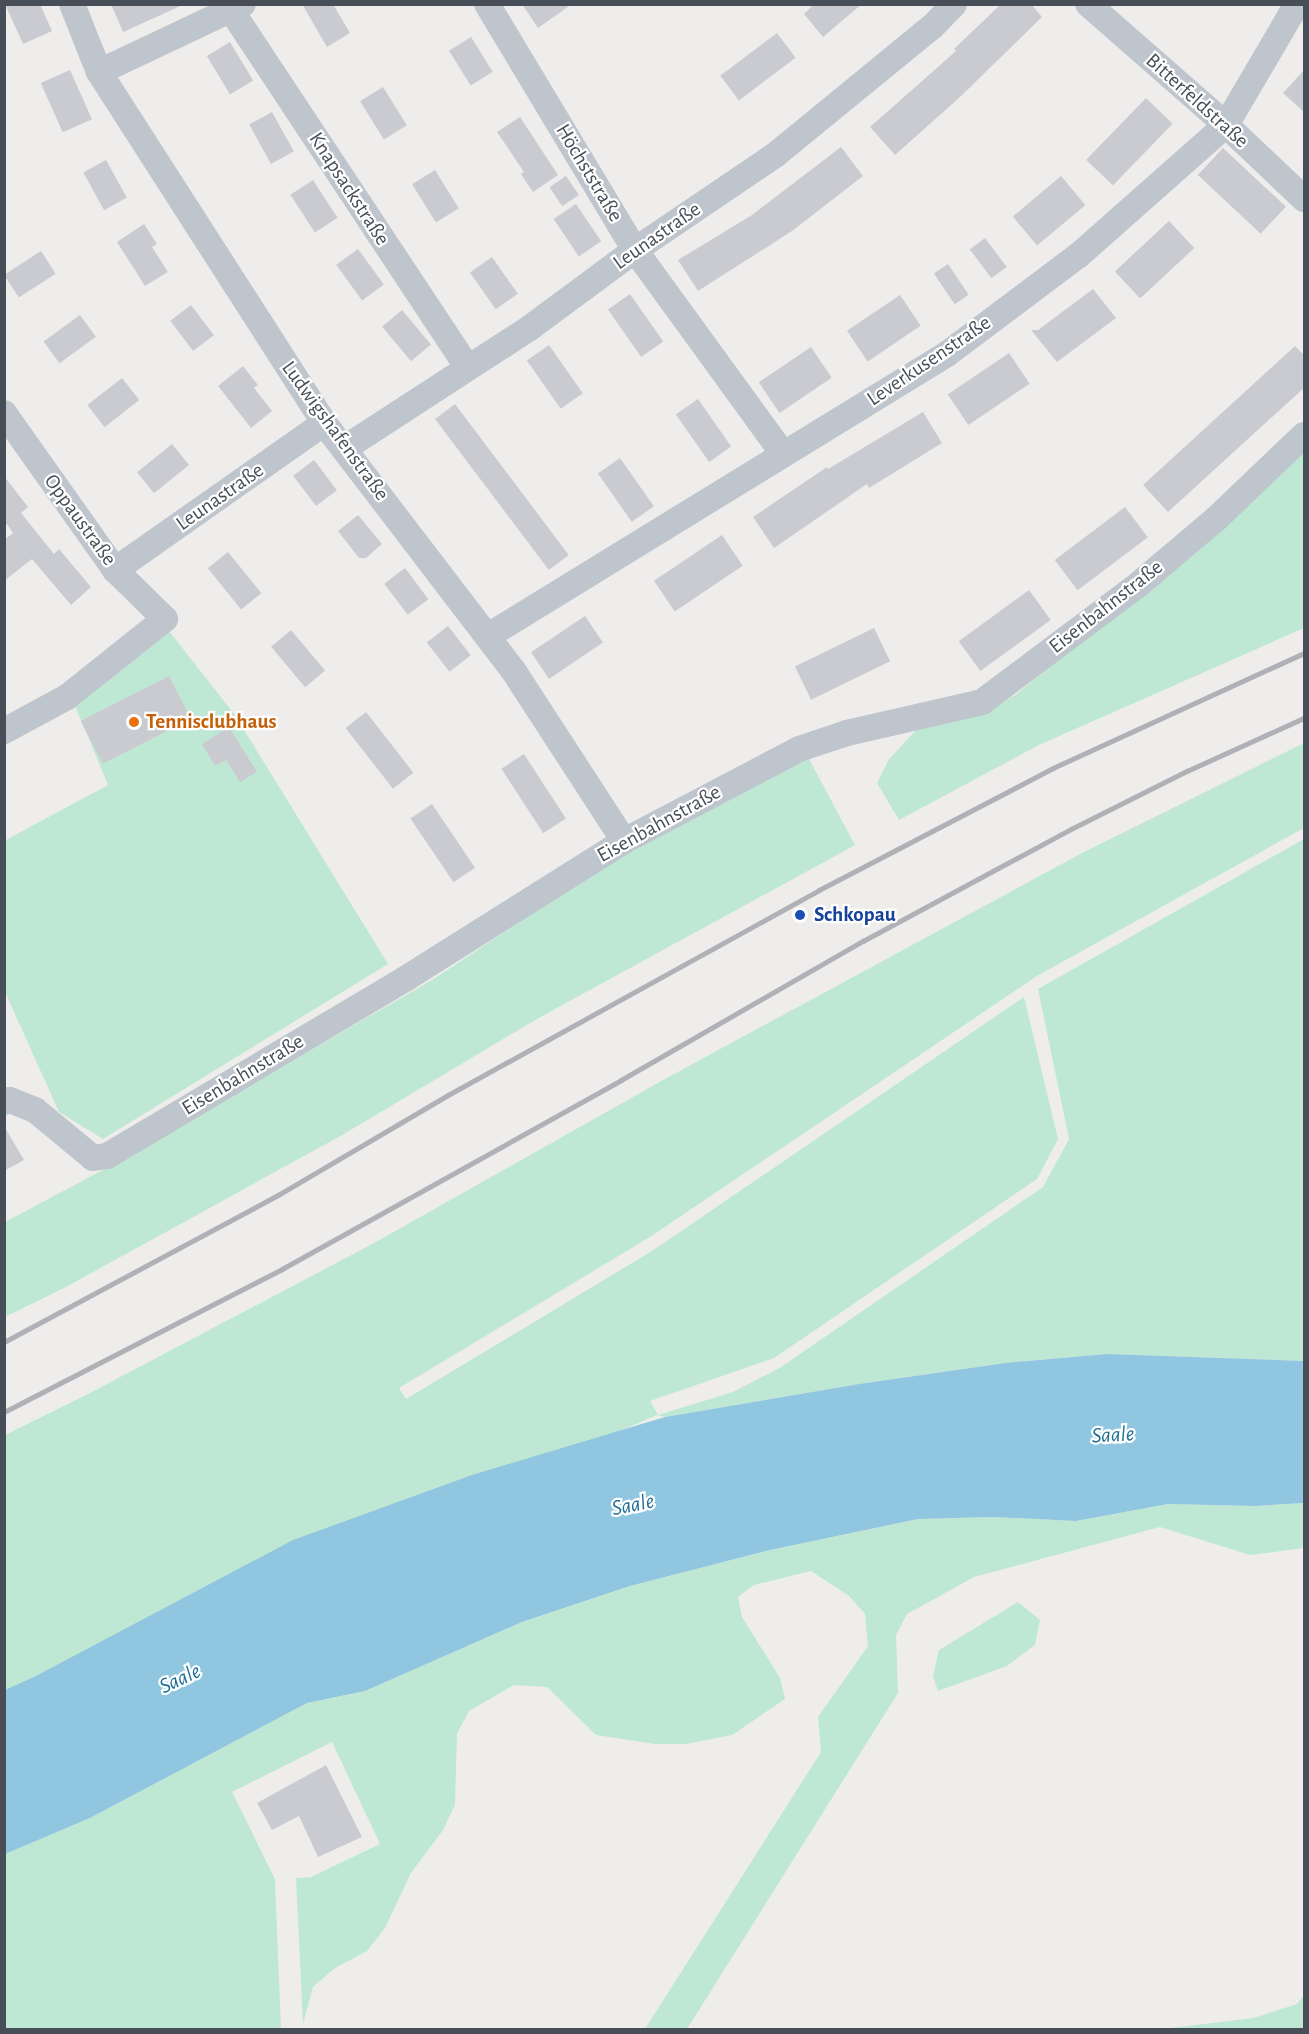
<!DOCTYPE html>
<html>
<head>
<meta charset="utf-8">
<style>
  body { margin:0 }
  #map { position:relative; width:1309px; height:2034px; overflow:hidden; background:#efedec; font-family:"Alegreya Sans",sans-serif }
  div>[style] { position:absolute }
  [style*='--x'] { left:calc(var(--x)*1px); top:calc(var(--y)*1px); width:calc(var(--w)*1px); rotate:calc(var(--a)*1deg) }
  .green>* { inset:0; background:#bfe8d4 }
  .water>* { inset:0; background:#91c6e0 }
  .building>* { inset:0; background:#cacbd1; transform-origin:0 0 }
  .street>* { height:26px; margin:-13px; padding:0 13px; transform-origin:13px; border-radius:13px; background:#bfc5cd }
  .rail>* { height:4.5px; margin:-2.25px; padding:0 2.25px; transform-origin:2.25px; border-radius:2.25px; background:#afb1b6 }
  .dots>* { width:16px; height:16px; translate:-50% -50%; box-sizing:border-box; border:3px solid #fff; border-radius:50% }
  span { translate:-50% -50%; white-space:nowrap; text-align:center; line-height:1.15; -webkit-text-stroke:4.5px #fff; paint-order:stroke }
  .street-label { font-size:21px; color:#474e57 }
  .food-label { font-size:21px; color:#c56008; font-weight:700 }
  .left { translate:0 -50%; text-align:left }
  .transit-label { font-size:21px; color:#164399; font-weight:700 }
  .water-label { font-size:22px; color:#1d6d94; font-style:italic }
  .frame { position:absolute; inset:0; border:6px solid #474e57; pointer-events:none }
</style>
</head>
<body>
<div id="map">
  <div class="green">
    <i style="clip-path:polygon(1304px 451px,1304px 628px,1039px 745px,899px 820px,877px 783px,889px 759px,919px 727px,995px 707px,1015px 695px,1211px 538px)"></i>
    <i style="clip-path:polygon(165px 626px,235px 715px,388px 964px,103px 1139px,59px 1112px,5px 992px,4px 841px,108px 785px,73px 701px)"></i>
    <i style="clip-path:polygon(1304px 743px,1304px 828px,1037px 976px,650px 1237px,399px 1388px,406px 1399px,652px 1251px,1024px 997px,1058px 1139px,1037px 1179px,774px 1358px,650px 1401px,658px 1415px,733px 1392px,781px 1367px,1043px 1187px,1069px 1139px,1038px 989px,1304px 839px,1304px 1361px,1107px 1354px,1005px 1363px,859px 1384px,665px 1417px,657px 1415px,5px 1694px,5px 1435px,88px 1394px,376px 1242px,663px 1080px,1082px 853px)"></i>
    <i style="clip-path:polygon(808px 757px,855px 845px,537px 1019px,344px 1134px,66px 1287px,5px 1317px,5px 1222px,114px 1164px,432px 980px,597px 871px,721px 800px)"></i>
    <i style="clip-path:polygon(1304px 1503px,1304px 1548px,1250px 1555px,1160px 1527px,974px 1577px,907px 1614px,896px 1635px,898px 1693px,687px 2029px,645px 2029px,821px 1752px,818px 1717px,868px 1646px,865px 1614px,849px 1596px,811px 1571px,754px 1585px,738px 1597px,742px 1617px,780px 1678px,785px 1699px,732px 1735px,686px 1744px,655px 1744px,596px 1735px,547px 1687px,514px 1685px,469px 1711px,457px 1734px,455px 1805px,443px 1830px,411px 1873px,385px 1928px,367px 1951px,335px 1968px,313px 1987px,303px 2024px,296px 1878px,311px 1877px,380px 1844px,332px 1742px,232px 1792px,275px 1879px,281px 2029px,5px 2029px,4px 1854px,90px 1818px,307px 1703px,365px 1691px,522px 1622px,630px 1586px,770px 1550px,918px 1519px,993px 1517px,1076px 1521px,1168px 1504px,1255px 1506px)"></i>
    <i style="clip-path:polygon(1018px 1602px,1040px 1620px,1035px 1645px,1007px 1666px,938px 1691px,933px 1676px,939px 1650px)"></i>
    <i style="clip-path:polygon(1304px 1995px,1304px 2029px,1162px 2029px,1254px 2018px,1297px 2004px)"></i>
  </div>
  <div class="water">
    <i style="clip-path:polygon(1107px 1354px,1304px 1361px,1304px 1503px,1255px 1506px,1168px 1504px,1076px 1521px,993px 1517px,918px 1519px,770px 1550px,630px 1586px,522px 1622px,365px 1691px,307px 1703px,90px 1818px,5px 1854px,5px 1690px,34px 1677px,293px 1540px,472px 1475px,665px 1417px,859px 1384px,1005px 1363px)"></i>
  </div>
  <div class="building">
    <i style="clip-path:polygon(5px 4px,40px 4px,52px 31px,23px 44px)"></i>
    <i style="clip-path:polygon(111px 4px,185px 4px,123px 32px)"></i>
    <i style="clip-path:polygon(302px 4px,333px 4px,350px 33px,327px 47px)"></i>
    <i style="clip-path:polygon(522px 4px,572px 4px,538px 28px)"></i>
    <i style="clip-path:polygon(814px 4px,862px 4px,823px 37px,804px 14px)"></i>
    <i style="clip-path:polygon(1001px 4px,1031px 4px,1042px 17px,959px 98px,895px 155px,870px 127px,956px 51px,954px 49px)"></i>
    <i style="left:777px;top:33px;width:31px;height:71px;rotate:53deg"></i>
    <i style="left:471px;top:37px;width:41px;height:26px;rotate:58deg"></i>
    <i style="left:230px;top:42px;width:45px;height:27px;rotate:59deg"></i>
    <i style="clip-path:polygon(1305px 69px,1305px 113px,1283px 93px)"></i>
    <i style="left:70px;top:70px;width:54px;height:32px;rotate:66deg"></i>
    <i style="left:383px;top:87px;width:45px;height:27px;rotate:58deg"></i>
    <i style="left:1146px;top:98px;width:37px;height:86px;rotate:44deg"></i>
    <i style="left:272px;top:112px;width:45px;height:26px;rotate:61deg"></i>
    <i style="clip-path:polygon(520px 117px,558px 175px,533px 192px,521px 174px,524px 172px,497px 132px)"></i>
    <i style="clip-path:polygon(841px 147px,863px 176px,792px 231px,698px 291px,678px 260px,752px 215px)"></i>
    <i style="left:1223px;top:148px;width:86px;height:37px;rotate:43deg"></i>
    <i style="left:106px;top:160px;width:43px;height:26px;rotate:61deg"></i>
    <i style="left:435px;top:170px;width:45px;height:27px;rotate:58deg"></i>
    <i style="left:566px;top:176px;width:23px;height:20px;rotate:56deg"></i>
    <i style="left:1061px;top:176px;width:38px;height:63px;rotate:50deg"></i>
    <i style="left:313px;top:180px;width:45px;height:27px;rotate:57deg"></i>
    <i style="left:576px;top:204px;width:45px;height:27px;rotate:56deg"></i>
    <i style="left:1169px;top:221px;width:37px;height:74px;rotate:47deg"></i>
    <i style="clip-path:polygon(144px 224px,157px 244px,152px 247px,168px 272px,145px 286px,117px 242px)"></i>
    <i style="left:985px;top:238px;width:36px;height:19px;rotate:53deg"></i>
    <i style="left:358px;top:249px;width:44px;height:27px;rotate:54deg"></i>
    <i style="left:41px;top:251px;width:27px;height:44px;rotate:57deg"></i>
    <i style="left:492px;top:257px;width:45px;height:27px;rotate:55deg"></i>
    <i style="left:948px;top:264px;width:37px;height:17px;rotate:56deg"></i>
    <i style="clip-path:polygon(1093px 289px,1116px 318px,1057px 362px,1031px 330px,1038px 330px)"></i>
    <i style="left:630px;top:294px;width:58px;height:27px;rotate:55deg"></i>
    <i style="left:900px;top:295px;width:37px;height:64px;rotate:56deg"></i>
    <i style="left:191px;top:305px;width:38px;height:26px;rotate:53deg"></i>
    <i style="left:402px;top:310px;width:45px;height:26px;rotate:50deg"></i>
    <i style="left:80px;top:315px;width:27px;height:45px;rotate:54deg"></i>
    <i style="left:549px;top:345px;width:59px;height:27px;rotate:55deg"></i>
    <i style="clip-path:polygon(1295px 346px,1305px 356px,1305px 387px,1168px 512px,1143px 485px)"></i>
    <i style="left:811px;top:347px;width:37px;height:63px;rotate:56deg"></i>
    <i style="left:1009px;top:353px;width:37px;height:74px;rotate:56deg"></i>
    <i style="clip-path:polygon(243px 366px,258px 385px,254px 388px,272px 411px,251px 428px,218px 386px)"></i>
    <i style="left:122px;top:378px;width:28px;height:44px;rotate:52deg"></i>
    <i style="left:698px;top:399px;width:58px;height:27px;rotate:55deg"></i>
    <i style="left:455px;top:404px;width:189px;height:25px;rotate:53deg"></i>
    <i style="clip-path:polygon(923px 412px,942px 443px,869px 488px,867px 484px,774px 548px,753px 517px,827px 467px,828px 469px)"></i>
    <i style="left:172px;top:444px;width:27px;height:45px;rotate:51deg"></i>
    <i style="left:620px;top:458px;width:59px;height:27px;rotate:55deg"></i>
    <i style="left:314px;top:460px;width:38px;height:26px;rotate:53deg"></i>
    <i style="clip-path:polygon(4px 476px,28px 507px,21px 513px,54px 554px,59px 549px,91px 587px,71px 605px,32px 559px,4px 581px,4px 540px,13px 533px,7px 524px,4px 526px)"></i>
    <i style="left:1125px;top:507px;width:38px;height:88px;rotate:53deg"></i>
    <i style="clip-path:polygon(358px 515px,382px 544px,366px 558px,359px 558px,338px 531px)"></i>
    <i style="left:722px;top:535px;width:37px;height:82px;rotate:56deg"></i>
    <i style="left:228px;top:552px;width:53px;height:26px;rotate:51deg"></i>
    <i style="left:405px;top:568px;width:39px;height:26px;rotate:53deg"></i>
    <i style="left:1029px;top:590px;width:37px;height:87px;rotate:54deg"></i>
    <i style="left:585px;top:616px;width:32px;height:65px;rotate:56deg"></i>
    <i style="left:448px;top:626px;width:37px;height:27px;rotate:52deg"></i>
    <i style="left:874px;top:628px;width:37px;height:88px;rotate:64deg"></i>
    <i style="left:291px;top:630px;width:53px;height:26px;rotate:50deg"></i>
    <i style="left:169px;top:676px;width:48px;height:99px;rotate:63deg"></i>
    <i style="left:366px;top:712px;width:77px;height:26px;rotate:52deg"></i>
    <i style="clip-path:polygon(229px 727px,257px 772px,240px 782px,226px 760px,215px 766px,202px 744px)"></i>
    <i style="left:524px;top:754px;width:77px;height:27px;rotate:57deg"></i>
    <i style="left:432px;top:804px;width:77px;height:26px;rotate:56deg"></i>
    <i style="clip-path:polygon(4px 1126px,24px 1160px,4px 1171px)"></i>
    <i style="clip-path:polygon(326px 1765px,362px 1837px,318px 1857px,299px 1816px,272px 1830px,257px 1803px)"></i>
  </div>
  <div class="street">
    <i style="--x:72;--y:4;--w:73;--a:68.3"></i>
    <i style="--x:99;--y:72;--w:417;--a:57.3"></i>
    <i style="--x:324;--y:423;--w:311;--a:52.6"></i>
    <i style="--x:513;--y:670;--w:204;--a:57"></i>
    <i style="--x:487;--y:4;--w:287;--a:59"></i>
    <i style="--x:635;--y:250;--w:252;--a:54"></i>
    <i style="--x:1088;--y:4;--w:184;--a:41.2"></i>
    <i style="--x:1226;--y:125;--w:108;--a:43.5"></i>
    <i style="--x:231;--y:10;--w:429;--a:56.5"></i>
    <i style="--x:99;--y:72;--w:159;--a:-25.3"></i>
    <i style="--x:4;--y:413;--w:192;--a:54.7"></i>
    <i style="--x:115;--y:570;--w:70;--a:44.4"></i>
    <i style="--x:165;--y:619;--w:125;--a:141.5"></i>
    <i style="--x:67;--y:697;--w:72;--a:151.6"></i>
    <i style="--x:345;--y:448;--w:222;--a:-33"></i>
    <i style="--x:531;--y:327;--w:129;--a:-36.5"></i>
    <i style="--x:635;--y:250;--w:168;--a:-34.1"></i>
    <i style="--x:774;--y:156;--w:205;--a:-39.3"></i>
    <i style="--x:933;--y:26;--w:30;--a:-46"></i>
    <i style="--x:115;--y:570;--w:256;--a:-35.1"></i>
    <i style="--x:488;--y:636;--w:539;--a:-31.57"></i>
    <i style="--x:947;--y:354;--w:165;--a:-36.9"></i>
    <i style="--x:1079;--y:255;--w:196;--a:-41.5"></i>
    <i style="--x:1226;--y:125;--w:140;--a:-59.6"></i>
    <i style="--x:4;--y:1102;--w:6;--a:-18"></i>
    <i style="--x:10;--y:1100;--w:27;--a:22"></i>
    <i style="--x:35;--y:1110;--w:75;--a:39.6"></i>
    <i style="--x:93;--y:1158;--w:14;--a:-8"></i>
    <i style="--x:107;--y:1156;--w:347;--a:-30.7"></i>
    <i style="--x:405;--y:979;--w:259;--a:-32.2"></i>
    <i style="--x:624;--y:841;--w:198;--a:-27.7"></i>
    <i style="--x:799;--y:749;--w:51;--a:-18.4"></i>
    <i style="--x:847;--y:733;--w:139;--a:-12.9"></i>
    <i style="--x:982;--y:702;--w:196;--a:-36.9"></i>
    <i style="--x:1139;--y:584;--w:102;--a:-40.2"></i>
    <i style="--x:1217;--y:518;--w:120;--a:-43.7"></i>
  </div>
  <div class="rail">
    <i style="--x:4;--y:1342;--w:313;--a:-28.2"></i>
    <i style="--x:280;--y:1194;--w:195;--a:-30.5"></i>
    <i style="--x:448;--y:1095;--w:424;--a:-28.9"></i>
    <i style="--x:819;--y:890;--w:264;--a:-27.5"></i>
    <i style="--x:1053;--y:768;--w:276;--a:-24.6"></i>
    <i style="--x:4;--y:1412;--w:313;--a:-27.2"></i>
    <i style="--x:282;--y:1269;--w:388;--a:-29.1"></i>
    <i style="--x:621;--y:1080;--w:279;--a:-29.9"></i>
    <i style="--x:863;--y:941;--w:236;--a:-28.3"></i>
    <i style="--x:1071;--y:829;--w:130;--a:-26.6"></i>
    <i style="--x:1187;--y:771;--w:128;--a:-24.4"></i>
  </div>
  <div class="dots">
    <i style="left:134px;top:722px;background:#e8710a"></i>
    <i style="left:800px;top:915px;background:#1a4fb4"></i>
  </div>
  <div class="street-label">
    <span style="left:1197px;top:101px;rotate:42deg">Bitterfeldstraße</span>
    <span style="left:589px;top:173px;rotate:59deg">Höchststraße</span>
    <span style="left:349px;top:189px;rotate:57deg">Knapsackstraße</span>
    <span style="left:657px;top:236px;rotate:-35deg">Leunastraße</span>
    <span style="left:929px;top:361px;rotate:-34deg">Leverkusenstraße</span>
    <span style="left:335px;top:431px;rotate:54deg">Ludwigshafenstraße</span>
    <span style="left:220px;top:497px;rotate:-35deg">Leunastraße</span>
    <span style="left:80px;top:520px;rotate:54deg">Oppaustraße</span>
    <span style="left:1106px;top:607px;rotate:-38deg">Eisenbahnstraße</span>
    <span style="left:659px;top:824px;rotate:-29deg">Eisenbahnstraße</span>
    <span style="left:243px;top:1075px;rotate:-31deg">Eisenbahnstraße</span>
  </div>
  <div class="food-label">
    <span class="left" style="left:146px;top:722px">Tennisclubhaus</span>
  </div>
  <div class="transit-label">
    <span class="left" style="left:814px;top:915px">Schkopau</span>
  </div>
  <div class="water-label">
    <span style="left:1113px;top:1435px;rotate:-3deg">Saale</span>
    <span style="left:633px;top:1505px;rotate:-11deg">Saale</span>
    <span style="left:180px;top:1679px;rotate:-25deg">Saale</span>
  </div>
  <div class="frame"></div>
</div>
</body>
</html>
